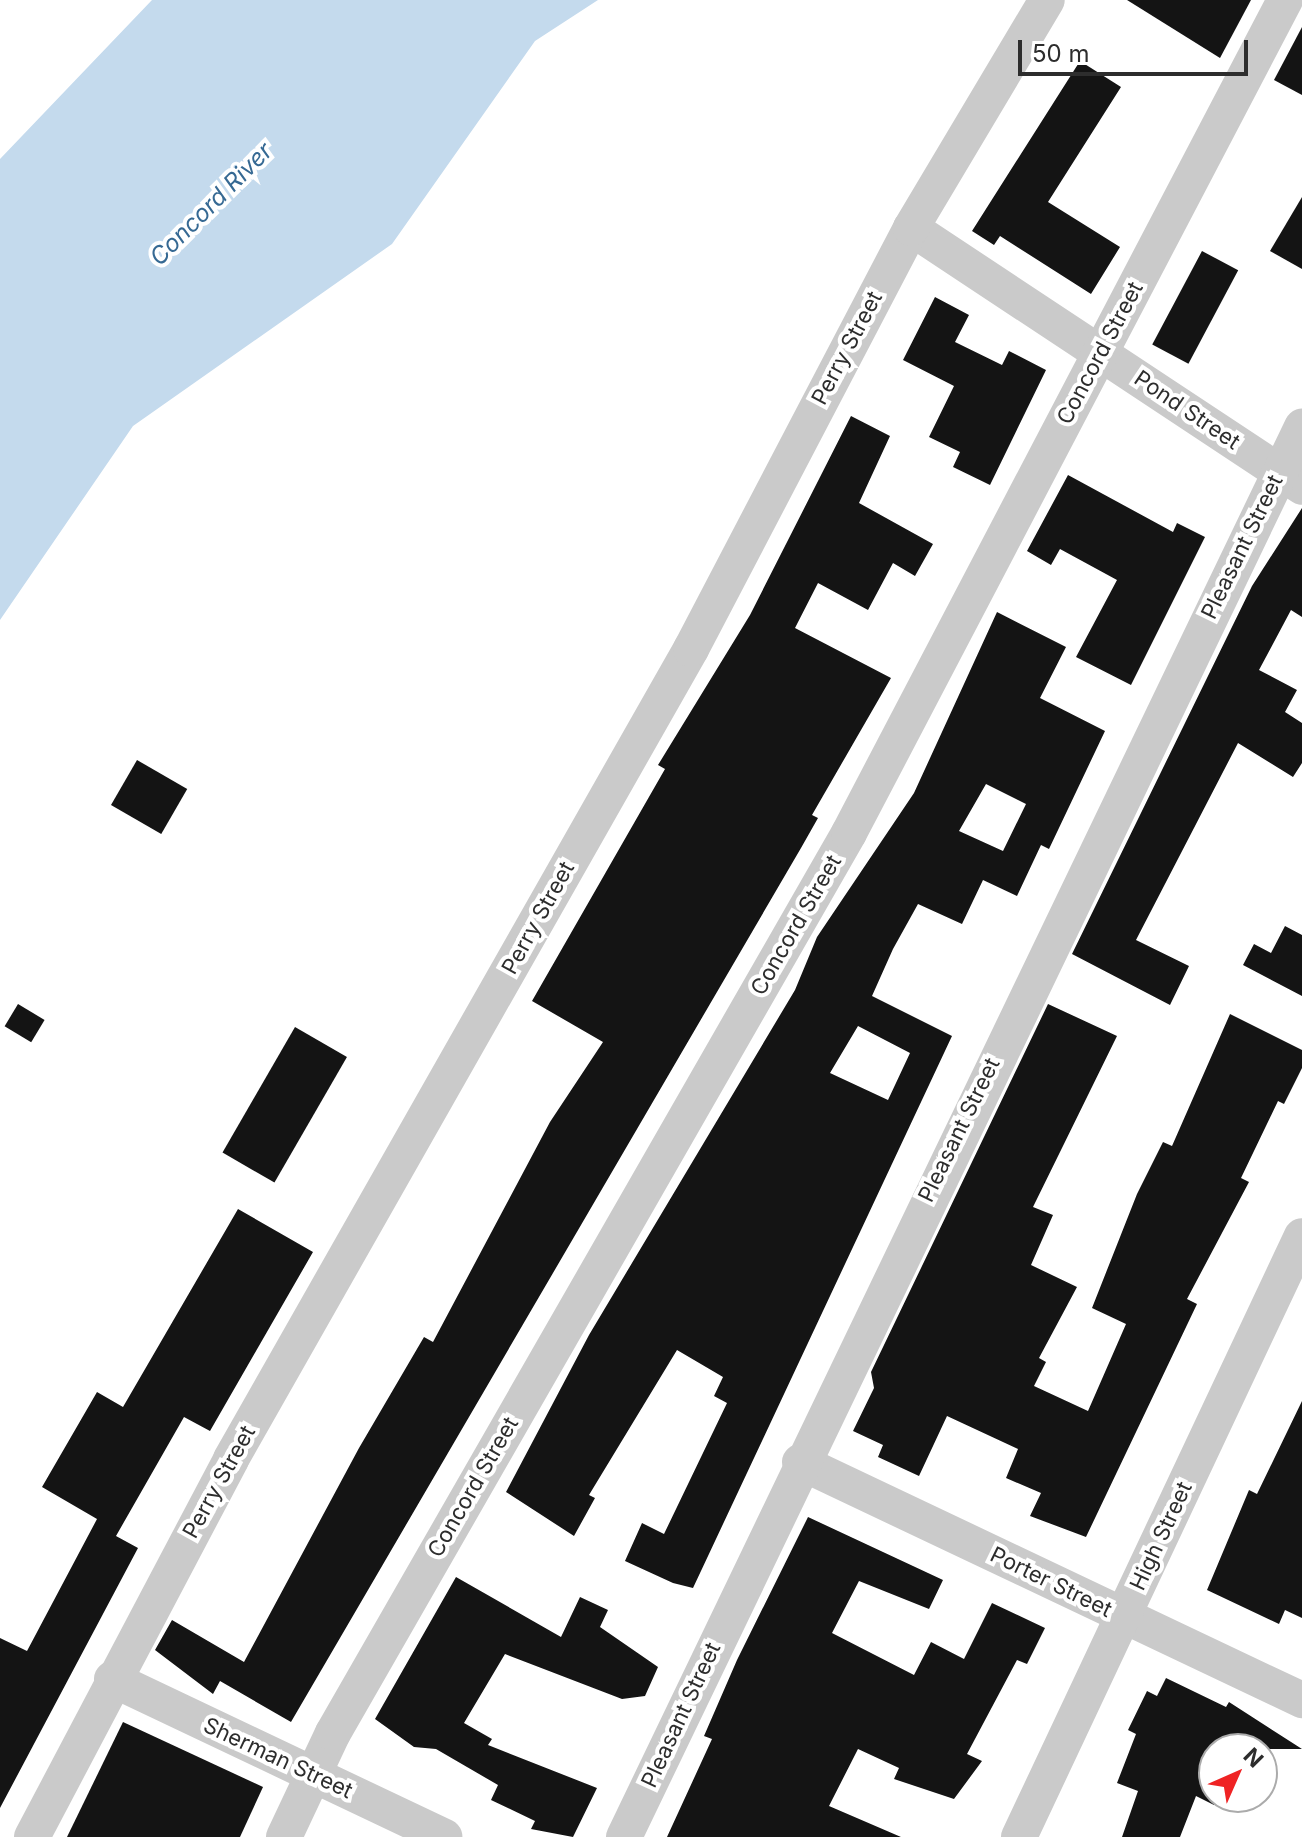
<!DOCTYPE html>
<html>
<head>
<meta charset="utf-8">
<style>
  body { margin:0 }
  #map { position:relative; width:1302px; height:1837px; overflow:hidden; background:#fff; font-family:Inter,sans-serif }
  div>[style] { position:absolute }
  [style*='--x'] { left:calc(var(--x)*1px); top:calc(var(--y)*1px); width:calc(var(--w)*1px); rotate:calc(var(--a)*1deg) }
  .water>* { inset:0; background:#c4daed }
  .building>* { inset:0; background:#141414; transform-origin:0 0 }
  .minor>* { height:36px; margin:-18px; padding:0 18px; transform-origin:18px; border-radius:18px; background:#cacaca }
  span { translate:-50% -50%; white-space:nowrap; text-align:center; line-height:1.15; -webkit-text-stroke:8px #fff; paint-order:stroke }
  .street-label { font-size:22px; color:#2d2d2d }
  .water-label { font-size:24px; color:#366993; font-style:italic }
  .north { position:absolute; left:1198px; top:1733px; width:80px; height:80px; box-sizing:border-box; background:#fff; border:2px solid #ababab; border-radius:50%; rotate:45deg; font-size:22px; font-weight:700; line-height:32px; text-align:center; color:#2d2d2d }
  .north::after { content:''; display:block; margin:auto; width:28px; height:36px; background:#ef2324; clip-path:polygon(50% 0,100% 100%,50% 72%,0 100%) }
  .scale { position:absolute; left:1018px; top:40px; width:230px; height:36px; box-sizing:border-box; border:4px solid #2d2d2d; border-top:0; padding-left:10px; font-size:24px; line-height:28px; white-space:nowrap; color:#2d2d2d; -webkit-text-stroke:6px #fff; paint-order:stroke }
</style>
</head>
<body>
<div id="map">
  <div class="water">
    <i style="clip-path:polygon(152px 0,598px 0,535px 41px,392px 244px,133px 426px,0 620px,0 159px)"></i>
  </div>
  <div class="building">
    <i style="clip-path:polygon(1127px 0,1251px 0,1220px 58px)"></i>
    <i style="clip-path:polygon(1302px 27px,1302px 95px,1274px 80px)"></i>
    <i style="clip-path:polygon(1080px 61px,1121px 87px,1048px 202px,1120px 247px,1091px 294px,1000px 236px,994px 245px,972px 231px)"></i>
    <i style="clip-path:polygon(1302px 197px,1302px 269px,1270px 251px)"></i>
    <i style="left:1202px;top:251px;width:41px;height:106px;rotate:28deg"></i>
    <i style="clip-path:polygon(935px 297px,969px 315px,955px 342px,1002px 365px,1009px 351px,1046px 370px,990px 485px,953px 467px,960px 452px,929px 437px,954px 386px,903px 360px)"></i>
    <i style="clip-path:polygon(851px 416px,890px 436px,859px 503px,933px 544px,915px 576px,893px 563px,868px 610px,818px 583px,795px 628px,891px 678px,812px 815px,818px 818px,801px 848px,291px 1722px,220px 1681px,213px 1694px,155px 1650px,172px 1620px,244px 1662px,359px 1448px,424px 1337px,433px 1342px,550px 1122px,603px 1042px,532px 1001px,665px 769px,658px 765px,750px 615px)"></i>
    <i style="clip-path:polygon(1068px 475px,1173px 532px,1177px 523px,1205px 537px,1131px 685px,1076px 657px,1117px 580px,1060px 549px,1051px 565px,1027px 551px)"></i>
    <i style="clip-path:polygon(1302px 508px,1302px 617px,1291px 610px,1259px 670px,1297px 690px,1285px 712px,1302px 723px,1302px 763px,1293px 777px,1238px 743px,1136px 940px,1189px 966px,1170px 1005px,1072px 954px,1252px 586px)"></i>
    <i style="clip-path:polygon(evenodd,997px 612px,1066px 647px,1040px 698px,1105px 731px,1049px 849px,1041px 845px,1017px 896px,983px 880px,962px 924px,918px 904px,893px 949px,872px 996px,952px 1036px,693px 1588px,673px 1583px,625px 1561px,642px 1523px,664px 1534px,727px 1403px,714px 1396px,723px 1377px,677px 1350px,589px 1495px,595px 1498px,574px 1536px,506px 1492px,589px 1335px,795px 990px,817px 937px,914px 793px,997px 612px,986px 784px,1026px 804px,1003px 851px,959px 831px,986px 784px,997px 612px,858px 1026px,910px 1053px,888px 1100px,830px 1073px,858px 1026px)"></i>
    <i style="left:137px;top:760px;width:58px;height:52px;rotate:30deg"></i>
    <i style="clip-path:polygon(1285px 926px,1302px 935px,1302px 996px,1243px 965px,1254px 944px,1271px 953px)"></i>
    <i style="left:18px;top:1004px;width:31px;height:26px;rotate:31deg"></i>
    <i style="clip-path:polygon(1048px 1004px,1117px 1036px,1033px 1207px,1053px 1215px,1031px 1265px,1077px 1287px,1039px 1358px,1046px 1362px,1034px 1386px,1088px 1411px,1126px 1324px,1092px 1308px,1137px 1194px,1163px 1142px,1172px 1146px,1230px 1014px,1302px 1050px,1302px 1068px,1284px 1104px,1278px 1101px,1241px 1178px,1249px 1182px,1187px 1299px,1197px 1304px,1086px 1537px,1030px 1516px,1041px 1493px,1006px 1478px,1018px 1449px,947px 1416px,919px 1476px,878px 1457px,883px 1445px,853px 1431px,874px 1388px,871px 1372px)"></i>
    <i style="left:295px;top:1027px;width:60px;height:145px;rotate:30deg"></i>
    <i style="clip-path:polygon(238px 1209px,313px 1252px,210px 1431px,184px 1417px,116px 1536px,138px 1548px,0 1808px,0 1638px,27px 1651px,97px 1519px,42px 1487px,97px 1392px,123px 1407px)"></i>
    <i style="clip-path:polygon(1302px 1401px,1302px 1618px,1285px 1610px,1279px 1624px,1207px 1590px,1249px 1490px,1257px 1494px)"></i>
    <i style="clip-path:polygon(808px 1517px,943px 1580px,929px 1609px,859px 1581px,832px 1633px,914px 1675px,931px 1642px,964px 1659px,992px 1603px,1045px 1628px,1027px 1664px,1017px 1660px,967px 1754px,982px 1761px,954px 1799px,894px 1779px,899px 1768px,858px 1749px,829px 1806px,901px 1837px,667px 1837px,712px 1739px,704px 1736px,737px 1660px)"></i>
    <i style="clip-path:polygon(456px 1577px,561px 1637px,580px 1597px,608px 1610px,600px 1627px,658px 1667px,645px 1696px,622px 1699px,505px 1654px,464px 1723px,492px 1739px,488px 1745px,597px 1788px,573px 1837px,531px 1829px,535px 1821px,491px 1800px,498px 1785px,436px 1749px,414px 1747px,375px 1719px)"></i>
    <i style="clip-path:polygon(1166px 1678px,1226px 1707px,1229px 1702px,1302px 1749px,1214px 1749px,1214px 1805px,1196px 1796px,1180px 1837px,1122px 1837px,1138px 1791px,1117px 1783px,1136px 1734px,1128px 1730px,1147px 1691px,1157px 1696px)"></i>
    <i style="clip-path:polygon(123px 1722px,263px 1787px,240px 1837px,67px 1837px)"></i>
  </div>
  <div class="minor">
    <i style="--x:911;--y:228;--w:469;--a:33.5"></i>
    <i style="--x:800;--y:1462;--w:556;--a:25.37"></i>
    <i style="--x:112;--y:1679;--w:368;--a:25.4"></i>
    <i style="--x:32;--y:1837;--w:427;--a:-62.2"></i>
    <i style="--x:231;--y:1459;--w:932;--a:-60.41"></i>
    <i style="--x:691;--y:649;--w:475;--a:-62.4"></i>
    <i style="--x:911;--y:228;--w:265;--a:-59.2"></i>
    <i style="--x:284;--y:1837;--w:115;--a:-64.8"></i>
    <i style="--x:333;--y:1733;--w:1037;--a:-60.17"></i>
    <i style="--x:849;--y:833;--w:940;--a:-62.37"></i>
    <i style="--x:624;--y:1837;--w:1565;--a:-64.32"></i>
    <i style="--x:1019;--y:1837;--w:664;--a:-64.79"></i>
  </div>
  <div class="street-label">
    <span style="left:847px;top:348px;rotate:-62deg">Perry Street</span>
    <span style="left:1100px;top:353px;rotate:-62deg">Concord Street</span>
    <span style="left:1187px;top:410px;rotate:34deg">Pond Street</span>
    <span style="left:1242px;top:547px;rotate:-64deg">Pleasant Street</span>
    <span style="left:538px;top:918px;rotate:-61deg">Perry Street</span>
    <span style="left:796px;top:925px;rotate:-60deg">Concord Street</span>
    <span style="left:959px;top:1130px;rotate:-64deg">Pleasant Street</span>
    <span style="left:219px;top:1482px;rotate:-61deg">Perry Street</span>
    <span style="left:473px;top:1487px;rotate:-60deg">Concord Street</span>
    <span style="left:1161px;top:1536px;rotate:-65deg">High Street</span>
    <span style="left:1051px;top:1582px;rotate:26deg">Porter Street</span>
    <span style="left:681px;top:1715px;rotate:-65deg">Pleasant Street</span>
    <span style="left:278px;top:1758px;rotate:25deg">Sherman Street</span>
  </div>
  <div class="water-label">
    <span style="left:211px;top:204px;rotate:-45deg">Concord River</span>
  </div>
  <div class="north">N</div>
  <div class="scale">50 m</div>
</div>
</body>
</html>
